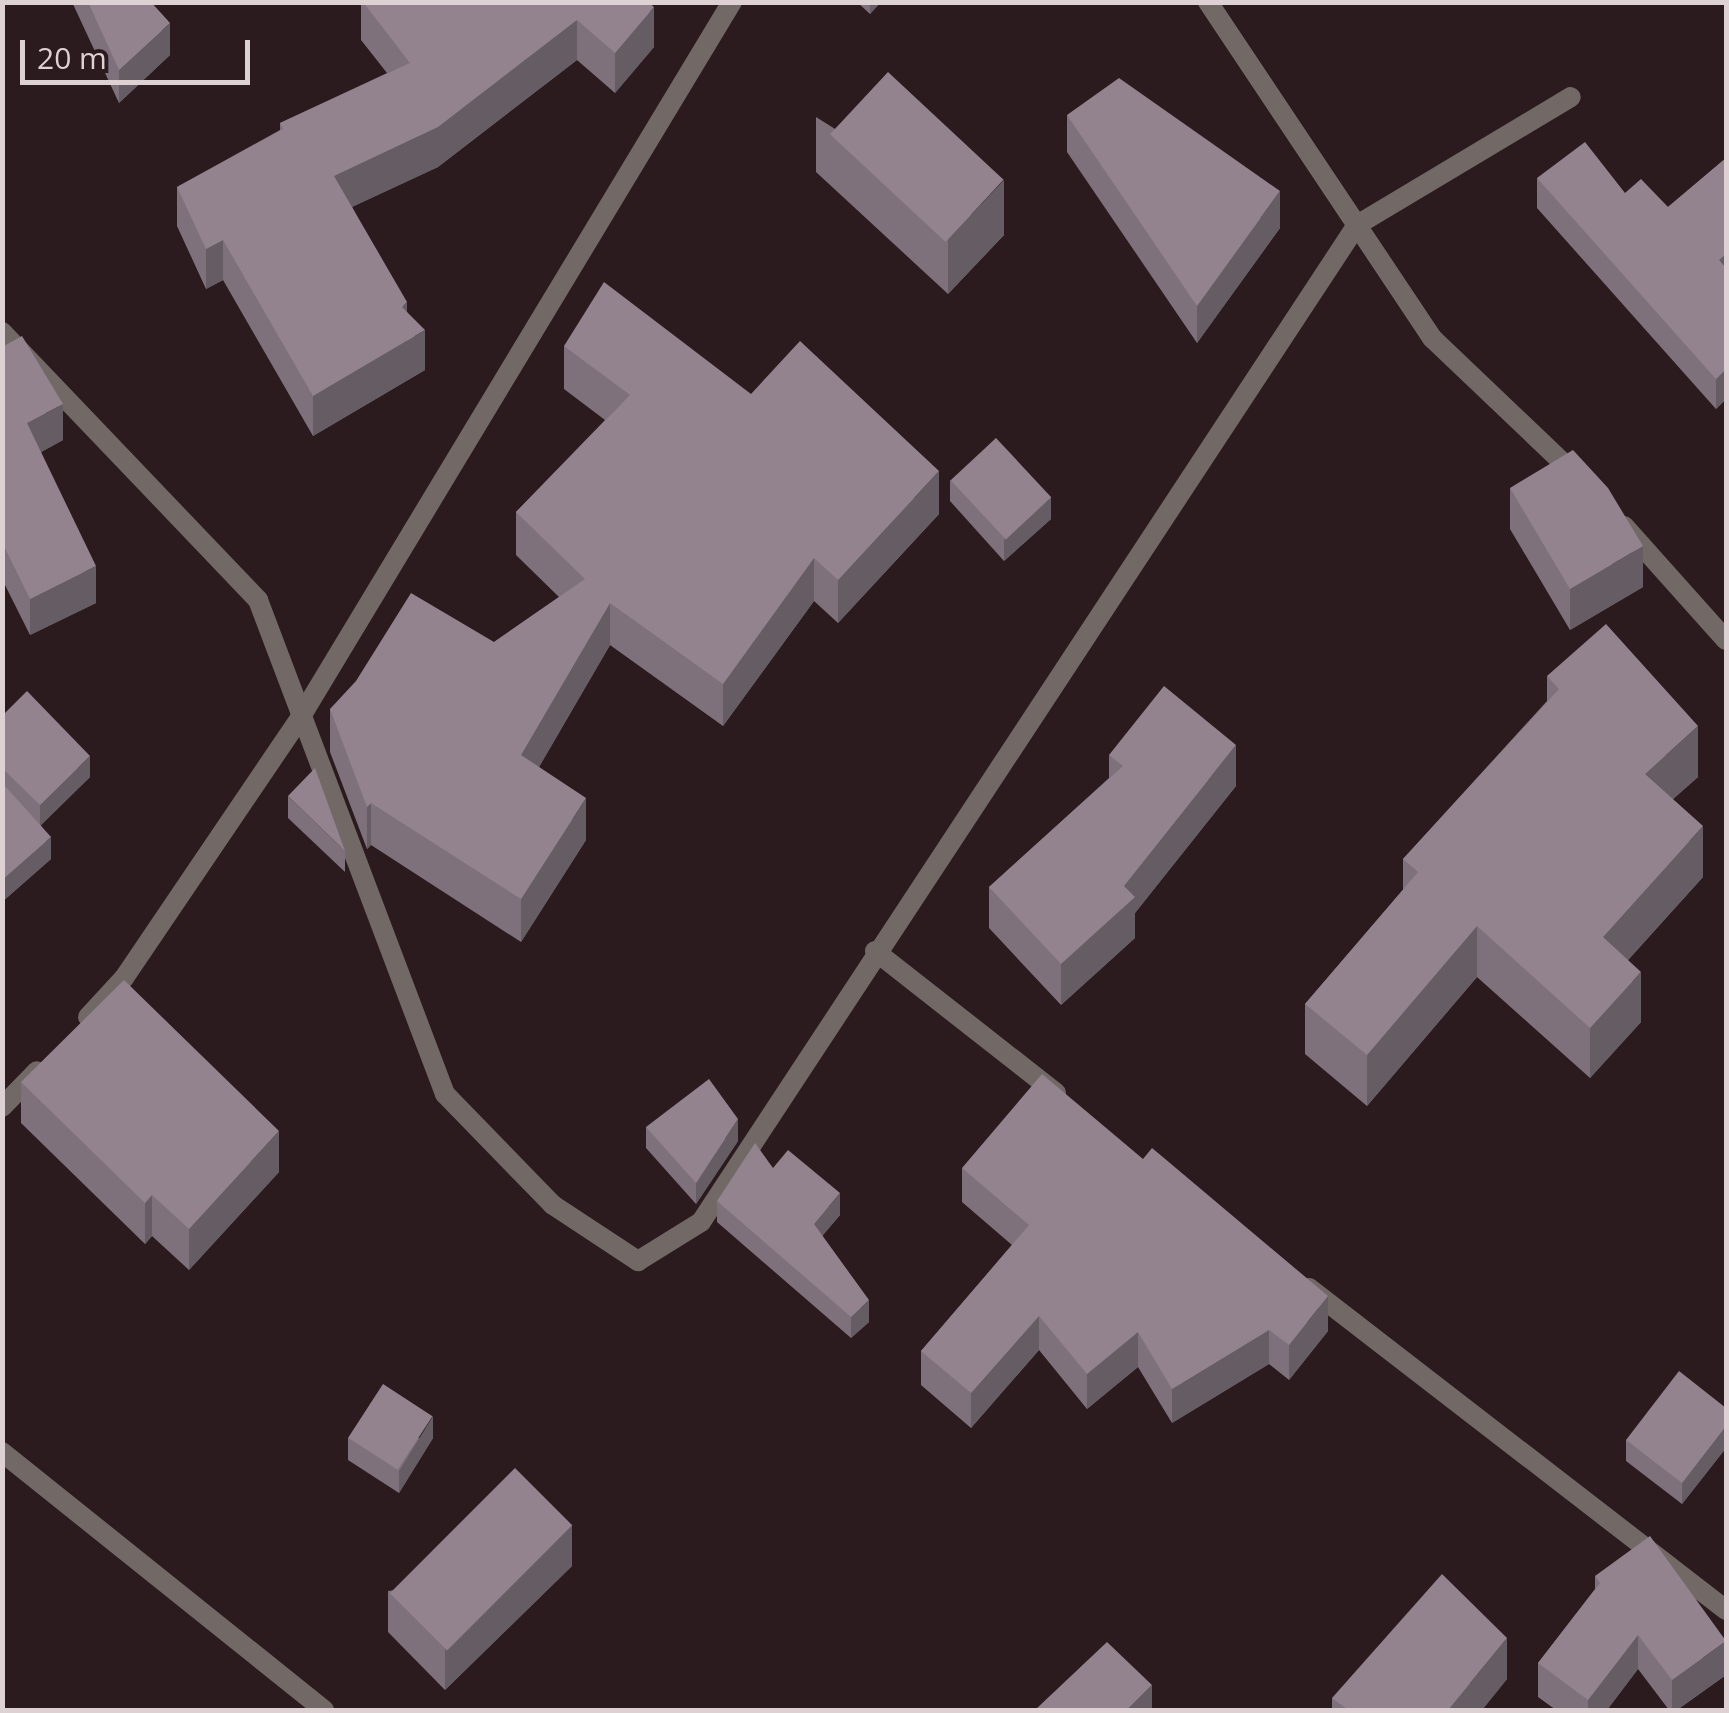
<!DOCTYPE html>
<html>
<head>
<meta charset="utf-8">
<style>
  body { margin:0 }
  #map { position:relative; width:1729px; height:1713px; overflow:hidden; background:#2b1b1e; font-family:"Open Sans",sans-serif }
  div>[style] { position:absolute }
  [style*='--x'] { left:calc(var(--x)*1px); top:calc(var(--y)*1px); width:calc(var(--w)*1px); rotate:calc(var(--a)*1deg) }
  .minor>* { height:20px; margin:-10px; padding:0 10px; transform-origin:10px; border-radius:10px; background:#726966 }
  .wall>* { inset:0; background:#7e717b }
  .shaded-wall>* { inset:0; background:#665c64 }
  .building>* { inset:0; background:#92838f; transform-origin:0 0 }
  span { translate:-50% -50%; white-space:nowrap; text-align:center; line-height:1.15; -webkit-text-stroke:10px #2b1b1e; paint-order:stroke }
  .frame { position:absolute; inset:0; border:5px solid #ddd1d3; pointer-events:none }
  .scale { position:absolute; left:20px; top:40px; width:230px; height:45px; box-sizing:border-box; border:5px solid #ddd1d3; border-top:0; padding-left:12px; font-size:30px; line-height:35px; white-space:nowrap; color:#ddd1d3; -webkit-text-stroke:8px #2b1b1e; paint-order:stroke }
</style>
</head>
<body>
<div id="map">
  <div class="minor">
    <i style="--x:1208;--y:2;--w:404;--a:56.3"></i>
    <i style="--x:1432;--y:338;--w:200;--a:43.6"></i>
    <i style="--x:2;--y:332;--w:371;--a:46.3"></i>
    <i style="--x:258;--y:600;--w:528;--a:69.27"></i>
    <i style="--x:445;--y:1094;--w:155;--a:45.8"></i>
    <i style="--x:553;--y:1205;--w:102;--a:33.4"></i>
    <i style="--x:638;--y:1261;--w:74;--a:-31.8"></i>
    <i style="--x:701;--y:1222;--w:1193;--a:-56.66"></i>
    <i style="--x:1357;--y:225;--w:249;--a:-30.9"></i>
    <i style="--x:1624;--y:526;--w:153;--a:48.2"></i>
    <i style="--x:875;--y:951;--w:230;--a:38.1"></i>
    <i style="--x:88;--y:1017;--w:53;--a:-47.3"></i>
    <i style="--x:124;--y:978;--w:314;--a:-55.9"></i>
    <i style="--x:300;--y:718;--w:836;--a:-58.9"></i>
    <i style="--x:2;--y:1107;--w:50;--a:-45.8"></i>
    <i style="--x:1309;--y:1288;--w:527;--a:37.67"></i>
    <i style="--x:2;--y:1452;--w:413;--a:38.7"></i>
  </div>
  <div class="wall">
    <i style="clip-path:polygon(72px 2px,151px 2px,170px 55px,119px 103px)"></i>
    <i style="clip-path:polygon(361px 2px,648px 2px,654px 47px,615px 93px,577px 60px,438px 167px,352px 207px,407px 312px,425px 370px,313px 436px,223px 280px,206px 289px,177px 226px,177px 187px,280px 130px,280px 123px,387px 73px,361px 40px)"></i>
    <i style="clip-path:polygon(857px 2px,881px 2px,870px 14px)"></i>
    <i style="clip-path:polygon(1067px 115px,1280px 228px,1197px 343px,1067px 152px)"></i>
    <i style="clip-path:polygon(816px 117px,1004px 235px,948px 294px,816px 172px)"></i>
    <i style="clip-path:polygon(1726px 158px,1726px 399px,1716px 409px,1537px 208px,1537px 178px,1625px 193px,1668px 207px)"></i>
    <i style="clip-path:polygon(564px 346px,751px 394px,939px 514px,838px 623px,814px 601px,723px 726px,610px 645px,539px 767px,586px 840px,521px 942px,371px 845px,367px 849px,330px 752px,330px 709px,494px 642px,559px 597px,516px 555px,516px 512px,605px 420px,564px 389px)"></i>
    <i style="clip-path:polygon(2px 347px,63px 440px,41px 452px,96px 603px,30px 635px,2px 579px)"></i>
    <i style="clip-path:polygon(950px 480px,1051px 519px,1004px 561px,950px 501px)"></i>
    <i style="clip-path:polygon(1510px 488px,1643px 587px,1570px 630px,1510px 529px)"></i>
    <i style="clip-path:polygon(1547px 676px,1698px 777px,1673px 799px,1703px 877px,1628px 960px,1641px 1022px,1590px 1078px,1477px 977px,1367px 1106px,1305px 1054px,1305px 1004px,1403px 890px,1403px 859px,1547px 701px)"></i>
    <i style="clip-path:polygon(2px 716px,90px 777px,41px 825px,51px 859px,2px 902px)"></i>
    <i style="clip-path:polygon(1109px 755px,1236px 786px,1135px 913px,1135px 938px,1061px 1005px,989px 928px,989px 887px,1109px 778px)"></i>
    <i style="clip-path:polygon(288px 796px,345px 851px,345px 872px,288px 818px)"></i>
    <i style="clip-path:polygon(21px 1082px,279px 1172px,189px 1270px,152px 1236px,145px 1244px,21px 1123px)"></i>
    <i style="clip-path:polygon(646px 1127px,738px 1141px,696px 1204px,646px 1148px)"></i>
    <i style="clip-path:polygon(773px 1168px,840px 1215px,822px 1236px,869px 1322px,851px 1338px,717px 1222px,717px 1201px)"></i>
    <i style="clip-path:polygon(962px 1168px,1328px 1331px,1289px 1380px,1269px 1364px,1172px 1423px,1138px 1367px,1087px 1409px,1039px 1350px,971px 1428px,921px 1385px,921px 1351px,1012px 1245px,962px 1202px)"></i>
    <i style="clip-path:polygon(1726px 1408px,1726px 1448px,1682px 1504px,1626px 1461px,1626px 1440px)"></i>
    <i style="clip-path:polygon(348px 1438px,433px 1438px,399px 1493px,348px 1460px)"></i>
    <i style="clip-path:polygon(572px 1566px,445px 1690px,388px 1632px,388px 1591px)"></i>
    <i style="clip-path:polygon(1595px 1576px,1726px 1675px,1677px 1710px,1669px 1710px,1638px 1669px,1607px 1710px,1556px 1710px,1538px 1697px,1538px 1663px,1595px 1589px)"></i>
    <i style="clip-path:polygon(1507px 1679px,1482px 1710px,1332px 1710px,1332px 1698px)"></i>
  </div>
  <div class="shaded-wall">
    <i style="clip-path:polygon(870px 2px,881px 2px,870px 14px)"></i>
    <i style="clip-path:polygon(654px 7px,654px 47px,615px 93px,615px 53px)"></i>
    <i style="clip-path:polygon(577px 20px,577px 60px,438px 167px,334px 215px,334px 176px)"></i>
    <i style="clip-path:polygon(170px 23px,170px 55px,119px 103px,119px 70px)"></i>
    <i style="clip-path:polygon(1004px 180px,1004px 235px,948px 294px,948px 239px)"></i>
    <i style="clip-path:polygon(1280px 191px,1280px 228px,1197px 343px,1197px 306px)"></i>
    <i style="clip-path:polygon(223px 240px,223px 280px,206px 289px,206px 249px)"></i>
    <i style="clip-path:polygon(1726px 254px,1726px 283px,1719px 260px)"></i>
    <i style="clip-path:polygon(407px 302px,407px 341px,425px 330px,425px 370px,313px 436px,313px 396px)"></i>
    <i style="clip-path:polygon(1726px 369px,1726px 399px,1716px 409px,1716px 379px)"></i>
    <i style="clip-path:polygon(63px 404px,63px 440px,27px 460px,27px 423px)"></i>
    <i style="clip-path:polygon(939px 471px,939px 514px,838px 623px,838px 580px)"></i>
    <i style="clip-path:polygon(1051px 497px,1051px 519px,1004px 561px,1004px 540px)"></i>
    <i style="clip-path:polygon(1643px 546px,1643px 587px,1570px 630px,1570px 589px)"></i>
    <i style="clip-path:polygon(814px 558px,814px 601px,723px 726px,723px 684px)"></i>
    <i style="clip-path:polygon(96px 566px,96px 603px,30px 635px,30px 599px)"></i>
    <i style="clip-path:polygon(610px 603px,610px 645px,521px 798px,521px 755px)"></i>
    <i style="clip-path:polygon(1698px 726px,1698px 777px,1645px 824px,1645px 774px)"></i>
    <i style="clip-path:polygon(1236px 745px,1236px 786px,1135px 913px,1135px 938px,1061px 1005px,1061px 964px)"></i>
    <i style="clip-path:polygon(90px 756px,90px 777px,40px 826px,40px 805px)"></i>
    <i style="clip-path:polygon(586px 798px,586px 840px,521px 942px,521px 899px)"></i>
    <i style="clip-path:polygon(371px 803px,371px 845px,367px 849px,367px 807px)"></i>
    <i style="clip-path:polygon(1703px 826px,1703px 877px,1603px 988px,1603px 937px)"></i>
    <i style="clip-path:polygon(51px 837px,51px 859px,2px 902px,2px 880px)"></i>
    <i style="clip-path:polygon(1477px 926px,1477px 977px,1367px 1106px,1367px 1055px)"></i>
    <i style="clip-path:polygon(1641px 972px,1641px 1022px,1590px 1078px,1590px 1028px)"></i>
    <i style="clip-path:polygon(738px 1119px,738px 1141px,696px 1204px,696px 1183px)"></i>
    <i style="clip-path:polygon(279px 1131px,279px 1172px,189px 1270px,189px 1229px)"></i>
    <i style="clip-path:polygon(840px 1193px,840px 1215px,814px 1246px,814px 1224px)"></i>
    <i style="clip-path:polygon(152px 1195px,152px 1236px,145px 1244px,145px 1203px)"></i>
    <i style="clip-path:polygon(1328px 1296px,1328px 1331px,1289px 1380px,1289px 1345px)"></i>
    <i style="clip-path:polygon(869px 1300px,869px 1322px,851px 1338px,851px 1317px)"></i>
    <i style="clip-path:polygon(1039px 1316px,1039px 1350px,971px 1428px,971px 1393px)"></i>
    <i style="clip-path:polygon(1269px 1330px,1269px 1364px,1172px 1423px,1172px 1389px)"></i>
    <i style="clip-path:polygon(1138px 1332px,1138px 1367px,1087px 1409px,1087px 1374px)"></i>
    <i style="clip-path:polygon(433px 1416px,433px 1438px,399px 1493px,399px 1471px)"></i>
    <i style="clip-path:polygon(1726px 1426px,1726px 1448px,1682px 1504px,1682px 1483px)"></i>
    <i style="clip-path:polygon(572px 1525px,572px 1566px,445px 1690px,445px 1649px)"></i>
    <i style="clip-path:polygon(1638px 1635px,1638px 1669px,1607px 1710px,1588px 1710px,1588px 1700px)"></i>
    <i style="clip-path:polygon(1507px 1638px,1507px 1679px,1482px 1710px,1448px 1710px)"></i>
    <i style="clip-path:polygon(1726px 1641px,1726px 1675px,1677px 1710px,1672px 1710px,1672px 1680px)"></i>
    <i style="clip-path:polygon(1152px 1685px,1152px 1710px,1127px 1710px)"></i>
  </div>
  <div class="building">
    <i style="clip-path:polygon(88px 2px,151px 2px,170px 23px,119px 70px)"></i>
    <i style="clip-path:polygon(363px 2px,648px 2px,654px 7px,615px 53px,577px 20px,438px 127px,334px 176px,407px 302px,402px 307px,425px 330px,313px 396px,223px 240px,206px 249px,177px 187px,283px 129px,280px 123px,410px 63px)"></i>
    <i style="left:888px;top:72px;width:158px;height:85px;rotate:43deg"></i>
    <i style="clip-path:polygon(1119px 78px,1280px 191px,1197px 306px,1067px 115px)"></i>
    <i style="clip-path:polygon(1585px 142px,1625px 193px,1641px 179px,1668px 207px,1726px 158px,1726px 254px,1719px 260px,1726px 268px,1726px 369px,1716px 379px,1537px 178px)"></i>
    <i style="clip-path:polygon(604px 282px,751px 394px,800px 341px,939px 471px,838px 580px,814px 558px,723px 684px,610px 603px,521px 755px,586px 798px,521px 899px,371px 803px,367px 807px,330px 709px,356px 681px,411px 593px,494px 642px,585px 579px,516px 512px,630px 395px,564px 346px)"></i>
    <i style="clip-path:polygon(22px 336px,63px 404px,27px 423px,96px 566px,30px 599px,2px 542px,2px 347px)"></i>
    <i style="left:996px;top:438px;width:81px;height:62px;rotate:47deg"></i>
    <i style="clip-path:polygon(1573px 450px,1608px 488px,1643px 546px,1570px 589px,1510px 488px)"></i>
    <i style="clip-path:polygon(1606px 624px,1698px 726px,1645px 774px,1703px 826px,1603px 937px,1641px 972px,1590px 1028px,1477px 926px,1367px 1055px,1305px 1004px,1418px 872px,1403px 859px,1559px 689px,1547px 676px)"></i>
    <i style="clip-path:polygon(1164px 686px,1236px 745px,1124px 886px,1135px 897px,1061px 964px,989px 887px,1123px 766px,1109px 755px)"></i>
    <i style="clip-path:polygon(27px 691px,90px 756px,40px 805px,2px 768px,2px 716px)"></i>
    <i style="clip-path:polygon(315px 768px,345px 851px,288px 796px)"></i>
    <i style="clip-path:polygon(5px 786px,51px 837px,2px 880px,2px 789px)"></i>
    <i style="clip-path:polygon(124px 980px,279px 1131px,189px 1229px,152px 1195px,145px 1203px,21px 1082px)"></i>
    <i style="clip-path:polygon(1042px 1074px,1143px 1159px,1152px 1148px,1164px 1158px,1328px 1296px,1289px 1345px,1269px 1330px,1172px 1389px,1138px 1332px,1087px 1374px,1039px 1316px,971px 1393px,921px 1351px,1029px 1225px,962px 1168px)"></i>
    <i style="clip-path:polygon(709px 1079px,738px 1119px,696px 1183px,646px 1127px)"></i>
    <i style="clip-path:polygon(755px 1143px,773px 1168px,788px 1150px,840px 1193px,814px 1224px,869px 1300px,851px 1317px,717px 1201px)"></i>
    <i style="clip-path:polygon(1679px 1371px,1726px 1408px,1726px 1426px,1682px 1483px,1626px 1440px)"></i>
    <i style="left:383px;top:1384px;width:59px;height:64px;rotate:33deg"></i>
    <i style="left:515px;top:1468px;width:81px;height:177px;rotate:45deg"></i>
    <i style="clip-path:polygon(1650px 1536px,1726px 1641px,1672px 1680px,1638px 1635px,1588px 1700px,1538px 1663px,1600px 1583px,1595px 1576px)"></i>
    <i style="clip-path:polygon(1442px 1574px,1507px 1638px,1448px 1710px,1348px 1710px,1332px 1698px)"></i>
    <i style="clip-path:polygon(1107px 1642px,1152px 1685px,1127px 1710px,1035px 1710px)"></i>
  </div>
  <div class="frame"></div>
  <div class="scale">20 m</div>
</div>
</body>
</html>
